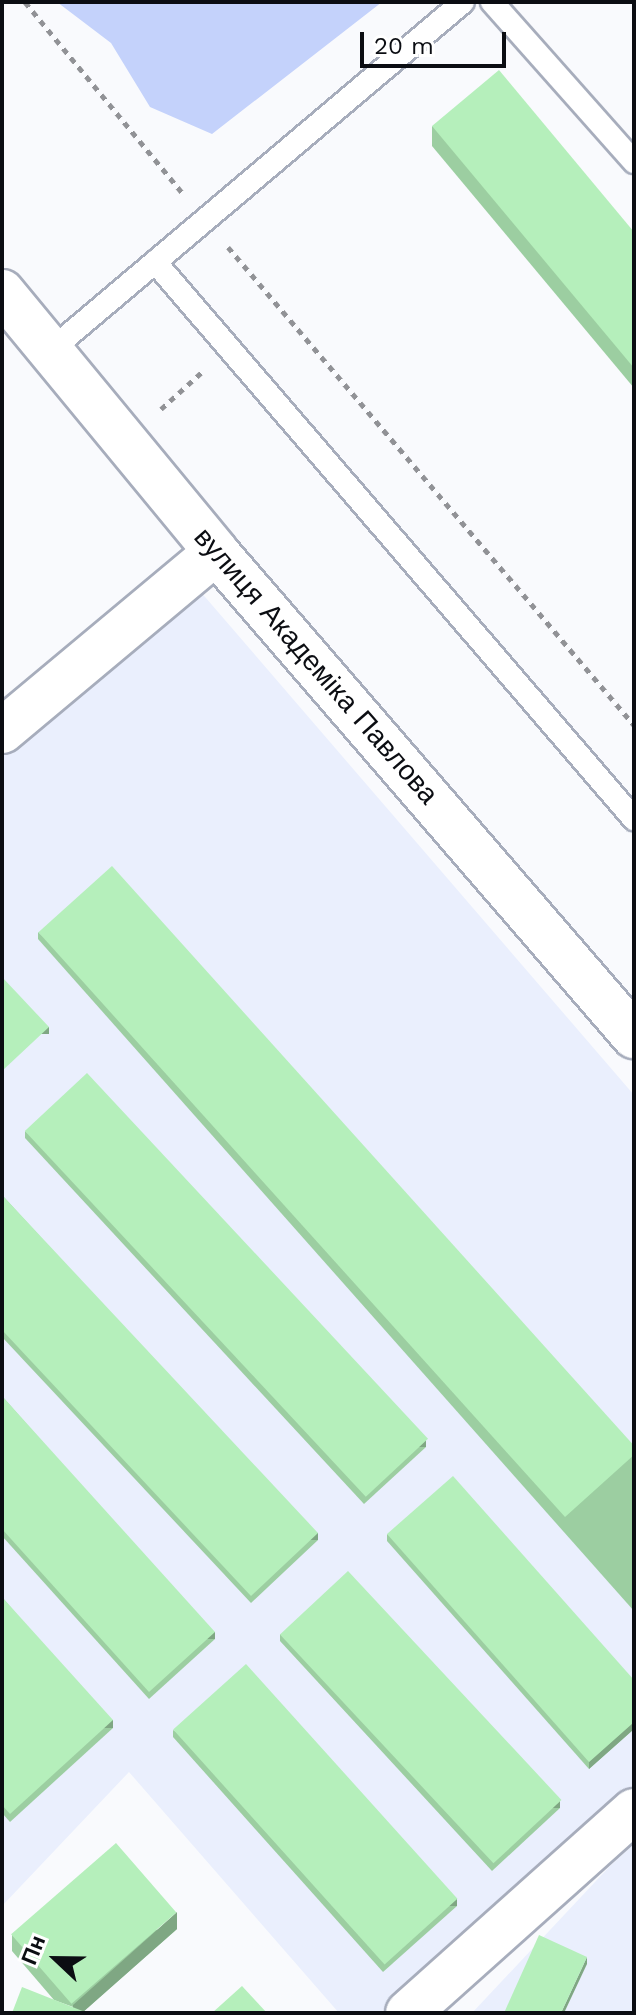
<!DOCTYPE html>
<html>
<head>
<meta charset="utf-8">
<style>
  body { margin:0 }
  #map { position:relative; width:636px; height:2015px; overflow:hidden; background:#f9fafd; font-family:"Work Sans",sans-serif }
  div>[style] { position:absolute }
  [style*='--x'] { left:calc(var(--x)*1px); top:calc(var(--y)*1px); width:calc(var(--w)*1px); rotate:calc(var(--a)*1deg) }
  .built>* { inset:0; background:#eaeffd }
  .green>* { inset:0; background:#c4d2fb }
  .path>* { height:5px; margin-top:-2.5px; transform-origin:0; background:repeating-linear-gradient(90deg,#919296 0 6px,transparent 0 12px) }
  .roads { filter:drop-shadow(2px 0 #a7adbc) drop-shadow(-2px 0 #a7adbc) drop-shadow(0 2px #a7adbc) drop-shadow(0 -2px #a7adbc) }
  .lane>* { height:22px; margin:-11px; padding:0 11px; transform-origin:11px; border-radius:11px; background:#fff }
  .street>* { height:44px; margin:-22px; padding:0 22px; transform-origin:22px; border-radius:22px; background:#fff }
  .primary>* { height:44px; margin:-22px; padding:0 22px; transform-origin:22px; border-radius:22px; background:#fff }
  .wall>* { inset:0; background:#9ccea1 }
  .shaded-wall>* { inset:0; background:#7fa783; transform-origin:0 0 }
  .building>* { inset:0; background:#b5efbb; transform-origin:0 0 }
  span { translate:-50% -50%; white-space:nowrap; text-align:center; line-height:1.15; -webkit-text-stroke:6px #fff; paint-order:stroke }
  .street-label { font-size:28px; color:#0b0d12 }
  .frame { position:absolute; inset:0; border:4px solid #0b0d12; pointer-events:none }
  .north { position:absolute; left:16px; top:1919px; width:80px; height:80px; -webkit-text-stroke:6px #fff; paint-order:stroke; rotate:292deg; font-size:22px; font-weight:700; line-height:32px; text-align:center; color:#0b0d12 }
  .north::after { content:''; display:block; margin:auto; width:28px; height:36px; background:#0b0d12; clip-path:polygon(50% 0,100% 100%,50% 72%,0 100%) }
  .scale { position:absolute; left:360px; top:32px; width:146px; height:36px; box-sizing:border-box; border:4px solid #0b0d12; border-top:0; padding-left:10px; font-size:24px; line-height:28px; white-space:nowrap; color:#0b0d12; -webkit-text-stroke:6px #fff; paint-order:stroke }
</style>
</head>
<body>
<div id="map">
  <div class="built">
    <i style="clip-path:polygon(187px 576px,634px 1095px,634px 1785px,380px 2013px,339px 2013px,129px 1772px,2px 1906px,2px 739px)"></i>
    <i style="clip-path:polygon(634px 1844px,634px 2013px,472px 2013px,610px 1866px)"></i>
  </div>
  <div class="green">
    <i style="clip-path:polygon(57px 2px,382px 2px,212px 134px,150px 107px,111px 43px)"></i>
  </div>
  <div class="path">
    <i style="--x:25;--y:2;--w:249;--a:50.5"></i>
    <i style="--x:228;--y:247;--w:627;--a:49.66"></i>
    <i style="--x:161;--y:409;--w:55;--a:-42.1"></i>
  </div>
  <div class="roads">
    <div class="lane">
      <i style="--x:492;--y:2;--w:214;--a:48.4"></i>
      <i style="--x:155;--y:262;--w:735;--a:49.31"></i>
      <i style="--x:51;--y:350;--w:539;--a:-40.19"></i>
    </div>
    <div class="street">
      <i style="--x:2;--y:731;--w:279;--a:-39.9"></i>
      <i style="--x:408;--y:2013;--w:303;--a:-41.8"></i>
    </div>
    <div class="primary">
      <i style="--x:2;--y:292;--w:337;--a:50.5"></i>
      <i style="--x:216;--y:552;--w:640;--a:49.18"></i>
    </div>
  </div>
  <div class="wall">
    <i style="clip-path:polygon(432px 126px,634px 232px,634px 388px,432px 146px)"></i>
    <i style="clip-path:polygon(38px 932px,634px 1455px,634px 1611px,38px 939px)"></i>
    <i style="clip-path:polygon(25px 1131px,426px 1447px,364px 1504px,25px 1138px)"></i>
    <i style="clip-path:polygon(2px 1195px,318px 1540px,251px 1603px,2px 1337px)"></i>
    <i style="clip-path:polygon(2px 1396px,215px 1639px,149px 1699px,2px 1536px)"></i>
    <i style="clip-path:polygon(387px 1534px,634px 1680px,634px 1729px,589px 1769px,387px 1541px)"></i>
    <i style="clip-path:polygon(2px 1597px,113px 1728px,10px 1822px,2px 1813px)"></i>
    <i style="clip-path:polygon(280px 1634px,560px 1808px,492px 1871px,280px 1641px)"></i>
    <i style="clip-path:polygon(173px 1730px,457px 1906px,383px 1972px,173px 1737px)"></i>
    <i style="clip-path:polygon(177px 1929px,84px 2011px,54px 2000px,12px 1951px,12px 1935px)"></i>
  </div>
  <div class="shaded-wall">
    <i style="left:49px;top:1027px;width:7px;height:64px;rotate:90deg"></i>
    <i style="left:426px;top:1440px;width:7px;height:84px;rotate:90deg"></i>
    <i style="left:318px;top:1533px;width:7px;height:92px;rotate:90deg"></i>
    <i style="left:215px;top:1632px;width:7px;height:89px;rotate:90deg"></i>
    <i style="left:113px;top:1720px;width:8px;height:139px;rotate:90deg"></i>
    <i style="clip-path:polygon(634px 1722px,634px 1729px,589px 1769px,589px 1762px)"></i>
    <i style="left:560px;top:1801px;width:7px;height:93px;rotate:90deg"></i>
    <i style="left:457px;top:1899px;width:7px;height:99px;rotate:90deg"></i>
    <i style="clip-path:polygon(177px 1912px,177px 1929px,82px 2013px,73px 2013px,73px 2005px)"></i>
    <i style="clip-path:polygon(587px 1957px,587px 1964px,564px 2013px,561px 2013px)"></i>
  </div>
  <div class="building">
    <i style="clip-path:polygon(499px 70px,634px 232px,634px 368px,432px 126px)"></i>
    <i style="left:112px;top:866px;width:787px;height:99px;rotate:48deg"></i>
    <i style="clip-path:polygon(2px 977px,49px 1027px,2px 1071px)"></i>
    <i style="left:87px;top:1073px;width:500px;height:85px;rotate:47deg"></i>
    <i style="clip-path:polygon(2px 1195px,318px 1533px,251px 1596px,2px 1330px)"></i>
    <i style="clip-path:polygon(2px 1396px,215px 1632px,149px 1692px,2px 1529px)"></i>
    <i style="clip-path:polygon(453px 1476px,634px 1680px,634px 1722px,589px 1762px,387px 1534px)"></i>
    <i style="left:348px;top:1571px;width:313px;height:93px;rotate:47deg"></i>
    <i style="clip-path:polygon(2px 1597px,113px 1720px,10px 1814px,2px 1805px)"></i>
    <i style="left:246px;top:1664px;width:316px;height:98px;rotate:48deg"></i>
    <i style="left:116px;top:1843px;width:92px;height:139px;rotate:49deg"></i>
    <i style="clip-path:polygon(539px 1935px,587px 1957px,561px 2013px,504px 2013px)"></i>
    <i style="clip-path:polygon(242px 1986px,267px 2013px,212px 2013px)"></i>
    <i style="clip-path:polygon(22px 1987px,85px 2012px,84px 2013px,12px 2013px)"></i>
  </div>
  <div class="street-label">
    <span style="left:316px;top:666px;rotate:49deg">вулиця Академіка Павлова</span>
  </div>
  <div class="frame"></div>
  <div class="north">Пн</div>
  <div class="scale">20 m</div>
</div>
</body>
</html>
